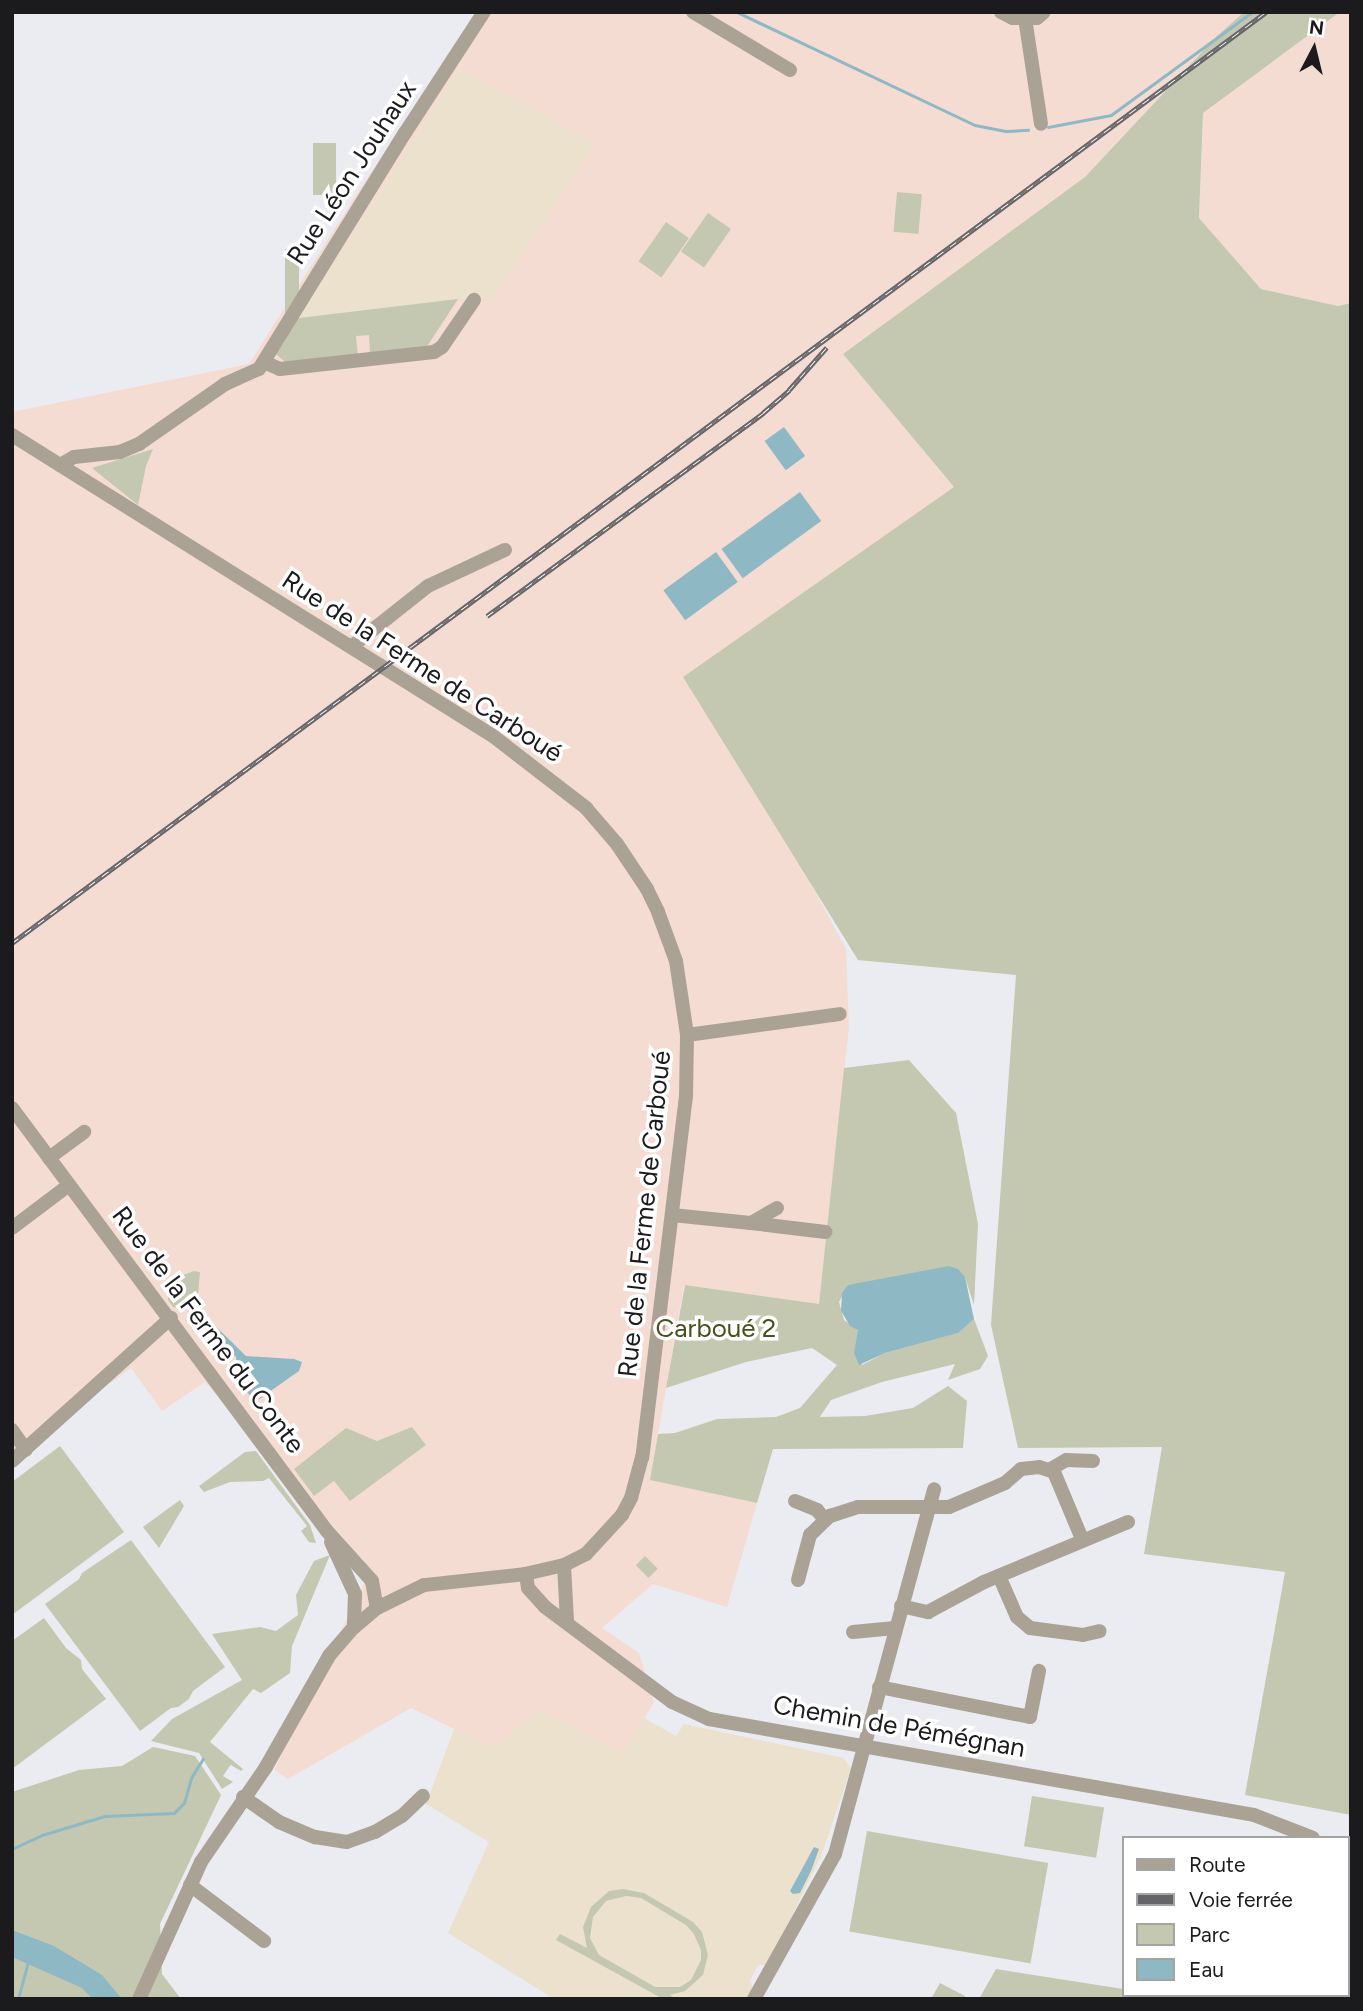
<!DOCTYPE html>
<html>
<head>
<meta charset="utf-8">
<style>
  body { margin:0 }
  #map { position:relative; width:1363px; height:2011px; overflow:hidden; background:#ebebf2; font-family:Figtree,sans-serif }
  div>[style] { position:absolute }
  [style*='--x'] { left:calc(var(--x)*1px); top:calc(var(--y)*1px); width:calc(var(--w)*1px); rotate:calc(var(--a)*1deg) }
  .industrial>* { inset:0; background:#f5dcd3 }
  .education>* { inset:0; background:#ebe1cc }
  .green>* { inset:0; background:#c4c8b0; transform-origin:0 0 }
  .water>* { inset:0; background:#8fb8c5; transform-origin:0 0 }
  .stream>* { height:2.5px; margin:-1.25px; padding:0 1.25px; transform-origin:1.25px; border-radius:1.25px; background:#8fb8c5 }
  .minor>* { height:14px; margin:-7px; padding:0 7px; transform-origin:7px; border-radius:7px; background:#aaa395 }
  .rail>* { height:5px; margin-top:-2.5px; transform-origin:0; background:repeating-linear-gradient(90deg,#fff 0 8px,#656569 0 16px); box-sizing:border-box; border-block:2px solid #656569 }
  span { translate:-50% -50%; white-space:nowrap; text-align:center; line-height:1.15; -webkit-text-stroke:7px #fff; paint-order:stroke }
  .street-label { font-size:26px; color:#1b1b1d }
  .park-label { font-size:26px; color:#495019 }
  .frame { position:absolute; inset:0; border:14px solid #1b1b1d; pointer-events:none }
  .legend { position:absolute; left:1122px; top:1836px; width:228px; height:161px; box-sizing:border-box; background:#fff; border:2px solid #a4a4a5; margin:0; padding:9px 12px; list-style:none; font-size:21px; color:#1b1b1d }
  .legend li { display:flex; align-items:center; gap:14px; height:35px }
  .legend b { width:35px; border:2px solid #a4a4a5 }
  .north { position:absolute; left:1279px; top:14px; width:70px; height:70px; -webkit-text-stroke:5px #fff; paint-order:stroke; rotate:7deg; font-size:19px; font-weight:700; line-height:28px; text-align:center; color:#1b1b1d }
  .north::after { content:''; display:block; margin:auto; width:24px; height:32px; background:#1b1b1d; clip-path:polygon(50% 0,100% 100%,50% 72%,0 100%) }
</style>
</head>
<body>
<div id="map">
  <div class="industrial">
    <i style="clip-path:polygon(479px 12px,1244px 12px,1217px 36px,1085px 177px,843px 354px,954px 487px,685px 680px,807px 876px,846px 949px,849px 1027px,819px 1304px,684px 1285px,650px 1480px,757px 1503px,727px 1607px,653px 1584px,602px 1628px,639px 1653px,654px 1702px,623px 1754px,541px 1710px,493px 1748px,411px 1708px,288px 1779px,274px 1770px,371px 1569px,205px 1382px,162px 1411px,131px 1368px,12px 1454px,12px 412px,249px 364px,358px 192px)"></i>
    <i style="clip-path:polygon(1340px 12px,1351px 12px,1351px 303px,1338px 306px,1261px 289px,1199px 219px,1203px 113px)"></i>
  </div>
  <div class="education">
    <i style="clip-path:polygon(460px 68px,595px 144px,490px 303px,472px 292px,466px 299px,299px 318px)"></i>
    <i style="clip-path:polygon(541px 1710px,623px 1754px,644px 1718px,676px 1736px,684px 1724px,844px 1758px,851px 1769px,821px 1856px,783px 1934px,765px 1965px,758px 1965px,750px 1981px,753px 1989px,747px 1999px,554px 1999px,448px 1933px,489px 1842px,426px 1804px,454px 1729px,493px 1747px)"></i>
  </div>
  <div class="green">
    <i style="clip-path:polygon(1244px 12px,1340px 12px,1203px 113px,1199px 218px,1261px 289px,1338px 306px,1351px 303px,1351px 1815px,1245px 1795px,1285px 1572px,1144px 1554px,1162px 1447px,1018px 1448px,991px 1325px,1016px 975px,858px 960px,683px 677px,954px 487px,843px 354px,1085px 177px,1217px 36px)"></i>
    <i style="left:313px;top:143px;width:23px;height:52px"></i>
    <i style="left:897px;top:192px;width:25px;height:40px;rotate:5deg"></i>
    <i style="left:708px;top:213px;width:28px;height:47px;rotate:35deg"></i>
    <i style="left:666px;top:222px;width:28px;height:48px;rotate:35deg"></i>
    <i style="left:285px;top:249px;width:14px;height:117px"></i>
    <i style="clip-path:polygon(458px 299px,426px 348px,370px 354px,369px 335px,356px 336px,358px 356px,285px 362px,276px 354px,299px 318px)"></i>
    <i style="clip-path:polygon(153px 449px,146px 466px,138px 505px,92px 468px)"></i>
    <i style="clip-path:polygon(909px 1060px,956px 1113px,978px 1224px,974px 1305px,965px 1277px,848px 1285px,839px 1302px,844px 1320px,858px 1330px,862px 1365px,885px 1353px,957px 1333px,974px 1319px,988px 1356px,980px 1369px,948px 1380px,955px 1364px,882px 1382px,831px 1400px,820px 1417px,865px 1416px,913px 1408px,948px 1386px,967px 1401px,963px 1448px,773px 1449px,757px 1503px,650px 1480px,658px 1434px,675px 1433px,717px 1419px,776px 1417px,800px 1408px,837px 1365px,812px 1348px,746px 1362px,666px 1388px,685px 1285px,819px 1304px,844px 1068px)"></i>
    <i style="clip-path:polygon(194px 1271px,200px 1272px,198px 1295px,189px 1294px,185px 1298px,184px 1309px,173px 1307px,168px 1300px,168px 1289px,183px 1275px)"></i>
    <i style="clip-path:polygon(412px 1427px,426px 1445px,350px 1501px,334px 1481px,314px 1496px,294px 1469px,346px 1428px,377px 1441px)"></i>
    <i style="clip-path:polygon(60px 1446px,124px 1532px,12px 1615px,12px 1482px)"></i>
    <i style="clip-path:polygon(256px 1451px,310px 1525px,316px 1543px,309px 1542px,301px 1531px,307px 1526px,269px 1478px,263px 1481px,230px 1482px,204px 1492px,199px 1486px,245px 1452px)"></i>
    <i style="clip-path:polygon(180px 1500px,184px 1506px,159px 1548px,143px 1527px)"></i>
    <i style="clip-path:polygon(131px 1540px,225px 1667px,193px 1691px,189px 1699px,178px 1707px,171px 1708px,140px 1731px,45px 1604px,79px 1579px,82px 1573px)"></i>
    <i style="clip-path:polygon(330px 1555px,292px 1646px,290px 1673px,261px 1693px,253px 1689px,210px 1742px,243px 1769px,241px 1771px,231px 1765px,229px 1767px,223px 1776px,233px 1782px,222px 1789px,199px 1753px,151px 1741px,172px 1719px,242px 1680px,212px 1634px,260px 1627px,276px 1631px,298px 1615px,296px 1595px,314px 1561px)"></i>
    <i style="left:645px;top:1556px;width:18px;height:13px;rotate:45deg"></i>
    <i style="clip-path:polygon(44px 1618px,66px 1648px,81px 1660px,82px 1669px,106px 1699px,12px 1769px,12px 1641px)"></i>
    <i style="clip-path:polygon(153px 1747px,195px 1756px,221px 1795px,160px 1924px,162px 1974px,181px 1999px,12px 1999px,12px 1792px,79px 1770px,122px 1766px)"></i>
    <i style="left:1032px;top:1796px;width:73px;height:51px;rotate:9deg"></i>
    <i style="left:867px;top:1831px;width:184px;height:102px;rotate:10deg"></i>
    <i style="clip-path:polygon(1347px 1869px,1351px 1870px,1351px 1999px,979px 1999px,996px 1969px,1123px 1989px,1123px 1995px,1347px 1995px)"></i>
    <i style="clip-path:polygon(evenodd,623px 1889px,644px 1893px,693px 1922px,702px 1932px,708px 1955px,703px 1975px,685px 1991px,670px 1995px,676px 1999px,663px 1999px,556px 1940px,560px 1934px,587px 1948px,583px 1927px,591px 1907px,609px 1891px,623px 1889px,626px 1896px,641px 1898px,686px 1925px,694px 1934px,701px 1950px,701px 1960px,691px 1980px,680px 1987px,655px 1987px,599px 1955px,590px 1938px,593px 1917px,606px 1901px,626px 1896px)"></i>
    <i style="clip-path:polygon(940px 1983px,965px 1996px,964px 1999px,931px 1999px)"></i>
  </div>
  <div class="water">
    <i style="left:784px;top:427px;width:36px;height:24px;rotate:54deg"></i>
    <i style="left:800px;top:492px;width:36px;height:97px;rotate:54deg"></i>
    <i style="left:716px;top:552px;width:37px;height:65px;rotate:54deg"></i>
    <i style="clip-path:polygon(949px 1266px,958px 1269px,965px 1277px,974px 1319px,958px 1333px,885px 1353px,859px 1365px,854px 1353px,858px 1330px,850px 1326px,841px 1311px,842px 1293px,848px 1285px)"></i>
    <i style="clip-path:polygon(201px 1312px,246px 1356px,294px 1359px,302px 1362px,299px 1371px,255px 1402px,240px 1383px,236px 1357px,196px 1317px)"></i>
    <i style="clip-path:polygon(814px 1847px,819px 1849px,811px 1871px,800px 1893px,793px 1894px,790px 1891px)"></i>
    <i style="clip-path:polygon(12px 1930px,54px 1946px,102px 1975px,122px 1999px,93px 1999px,82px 1988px,12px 1957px)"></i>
  </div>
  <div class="stream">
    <i style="--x:737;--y:12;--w:263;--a:25.4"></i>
    <i style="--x:975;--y:125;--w:32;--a:11"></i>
    <i style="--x:1006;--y:131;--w:22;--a:-3"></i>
    <i style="--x:1048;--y:127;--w:64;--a:-10.8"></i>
    <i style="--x:1111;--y:115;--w:175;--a:-36.1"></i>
    <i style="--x:12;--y:1849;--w:33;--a:-25"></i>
    <i style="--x:42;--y:1835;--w:66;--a:-16.8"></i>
    <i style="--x:105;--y:1816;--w:69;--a:-2.5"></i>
    <i style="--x:174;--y:1813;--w:14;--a:-45"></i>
    <i style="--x:184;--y:1803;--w:26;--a:-74"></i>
    <i style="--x:191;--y:1778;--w:22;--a:-58"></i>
    <i style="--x:18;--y:1999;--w:39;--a:-75"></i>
  </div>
  <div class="minor">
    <i style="--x:693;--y:12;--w:113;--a:30.9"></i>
    <i style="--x:1001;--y:12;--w:13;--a:27"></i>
    <i style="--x:1013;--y:18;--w:24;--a:0"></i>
    <i style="--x:1037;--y:18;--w:9;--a:-41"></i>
    <i style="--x:1025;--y:18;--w:107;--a:81.4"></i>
    <i style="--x:264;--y:362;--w:17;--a:24"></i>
    <i style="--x:280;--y:369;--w:155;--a:-6.3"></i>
    <i style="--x:434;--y:352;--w:9;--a:-32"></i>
    <i style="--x:442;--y:347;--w:57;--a:-55.8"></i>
    <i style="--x:12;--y:435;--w:567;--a:32.04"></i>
    <i style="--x:493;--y:736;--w:118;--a:37.7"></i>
    <i style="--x:586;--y:808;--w:48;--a:49.3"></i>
    <i style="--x:617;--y:844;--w:54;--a:56.3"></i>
    <i style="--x:647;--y:889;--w:25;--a:64"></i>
    <i style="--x:658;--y:912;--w:52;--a:69.8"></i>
    <i style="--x:676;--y:961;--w:75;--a:81.5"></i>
    <i style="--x:687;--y:1035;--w:61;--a:90.9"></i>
    <i style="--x:686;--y:1096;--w:364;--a:96.9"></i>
    <i style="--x:642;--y:1457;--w:42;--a:105"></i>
    <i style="--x:631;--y:1498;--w:19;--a:118"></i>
    <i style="--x:622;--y:1515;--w:53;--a:132.7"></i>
    <i style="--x:586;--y:1554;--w:25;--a:153"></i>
    <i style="--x:564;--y:1565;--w:39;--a:167"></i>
    <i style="--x:526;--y:1574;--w:103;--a:173.8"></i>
    <i style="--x:424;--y:1585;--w:52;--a:153.9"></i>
    <i style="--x:377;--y:1608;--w:30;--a:140"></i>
    <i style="--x:354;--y:1627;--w:38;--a:131"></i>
    <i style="--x:329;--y:1656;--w:128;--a:119.6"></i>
    <i style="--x:266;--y:1767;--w:115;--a:124.4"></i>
    <i style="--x:201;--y:1862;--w:150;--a:114.3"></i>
    <i style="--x:60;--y:465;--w:16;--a:-30"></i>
    <i style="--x:74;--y:457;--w:46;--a:-6.2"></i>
    <i style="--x:120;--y:452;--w:21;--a:-23"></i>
    <i style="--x:139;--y:444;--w:105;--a:-34.9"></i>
    <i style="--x:225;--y:384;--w:37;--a:-24"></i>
    <i style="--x:259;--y:369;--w:278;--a:-58.3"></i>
    <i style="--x:405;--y:133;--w:145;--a:-56.9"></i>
    <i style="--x:351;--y:647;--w:98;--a:-38.4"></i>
    <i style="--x:428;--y:586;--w:85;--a:-25.1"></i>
    <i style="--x:687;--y:1035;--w:154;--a:-7.8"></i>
    <i style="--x:12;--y:1108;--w:527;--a:53.33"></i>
    <i style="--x:327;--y:1531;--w:67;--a:48"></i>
    <i style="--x:372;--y:1581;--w:27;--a:80"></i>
    <i style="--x:49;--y:1158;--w:44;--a:-36.6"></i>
    <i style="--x:672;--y:1215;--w:79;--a:5.8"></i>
    <i style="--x:751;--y:1223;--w:30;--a:-30"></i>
    <i style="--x:751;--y:1223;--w:75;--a:6.9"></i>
    <i style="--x:12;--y:1228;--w:71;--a:-37"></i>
    <i style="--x:12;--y:1430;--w:24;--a:55"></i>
    <i style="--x:12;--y:1461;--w:214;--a:-42"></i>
    <i style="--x:1049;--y:1470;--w:20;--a:-30"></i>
    <i style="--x:1066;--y:1460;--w:27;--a:2"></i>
    <i style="--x:795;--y:1501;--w:24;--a:22"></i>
    <i style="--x:817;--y:1510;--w:13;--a:51"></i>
    <i style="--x:331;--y:1542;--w:57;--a:65.2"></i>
    <i style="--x:355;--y:1594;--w:33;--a:92"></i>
    <i style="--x:564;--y:1565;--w:56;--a:86.9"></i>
    <i style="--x:526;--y:1574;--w:14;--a:82"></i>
    <i style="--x:528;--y:1588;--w:25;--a:48"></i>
    <i style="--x:545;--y:1607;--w:159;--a:36.8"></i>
    <i style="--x:672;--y:1702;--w:41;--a:24.7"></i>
    <i style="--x:709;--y:1719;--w:553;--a:9.99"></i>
    <i style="--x:1254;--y:1815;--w:63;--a:21.3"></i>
    <i style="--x:999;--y:1576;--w:45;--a:66.3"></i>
    <i style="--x:1017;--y:1617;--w:17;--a:40"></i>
    <i style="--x:1030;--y:1628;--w:53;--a:7.5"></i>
    <i style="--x:1083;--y:1635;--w:17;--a:-13"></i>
    <i style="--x:798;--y:1580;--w:47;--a:-75.1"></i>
    <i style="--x:810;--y:1535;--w:28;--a:-44"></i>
    <i style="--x:830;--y:1516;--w:29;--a:-18"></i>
    <i style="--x:858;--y:1507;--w:91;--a:0"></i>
    <i style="--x:949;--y:1507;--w:61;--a:-23.2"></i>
    <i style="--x:1005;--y:1483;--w:21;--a:-41"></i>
    <i style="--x:1021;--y:1469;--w:18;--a:-6"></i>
    <i style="--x:1039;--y:1467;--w:16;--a:18"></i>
    <i style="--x:1054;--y:1472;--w:73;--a:67.3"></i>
    <i style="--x:901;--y:1606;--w:28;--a:13"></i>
    <i style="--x:928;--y:1612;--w:64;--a:-28.2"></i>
    <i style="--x:984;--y:1582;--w:156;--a:-22.6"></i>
    <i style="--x:853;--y:1632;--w:42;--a:-5.4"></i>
    <i style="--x:879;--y:1687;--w:154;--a:11.2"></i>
    <i style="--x:1030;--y:1717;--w:47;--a:-78.9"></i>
    <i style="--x:243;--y:1797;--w:44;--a:34.8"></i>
    <i style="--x:279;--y:1822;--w:39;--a:23"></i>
    <i style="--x:315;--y:1837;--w:32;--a:9"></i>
    <i style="--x:347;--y:1842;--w:30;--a:-20"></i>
    <i style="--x:375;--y:1832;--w:31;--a:-31"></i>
    <i style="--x:402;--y:1816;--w:29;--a:-44"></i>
    <i style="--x:1347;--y:1852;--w:4;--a:27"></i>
    <i style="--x:190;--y:1885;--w:93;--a:37.1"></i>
    <i style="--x:754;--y:1999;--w:166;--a:-60.8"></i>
    <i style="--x:835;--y:1854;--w:378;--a:-74.8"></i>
  </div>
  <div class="rail">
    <i style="--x:487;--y:616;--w:343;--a:-36.3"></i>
    <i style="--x:763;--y:413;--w:35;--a:-41"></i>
    <i style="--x:789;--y:390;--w:57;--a:-48.5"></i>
    <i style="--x:12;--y:943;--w:1562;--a:-36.59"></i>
  </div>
  <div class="street-label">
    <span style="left:352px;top:173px;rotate:-57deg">Rue Léon Jouhaux</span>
    <span style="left:422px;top:667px;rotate:33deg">Rue de la Ferme de Carboué</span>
    <span style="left:645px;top:1214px;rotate:-84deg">Rue de la Ferme de Carboué</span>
    <span style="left:208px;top:1330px;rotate:53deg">Rue de la Ferme du Conte</span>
    <span style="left:899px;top:1727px;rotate:10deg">Chemin de Pémégnan</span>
  </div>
  <div class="park-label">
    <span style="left:716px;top:1329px">Carboué 2</span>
  </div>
  <div class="frame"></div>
  <ul class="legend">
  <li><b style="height:9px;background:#aaa395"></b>Route</li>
  <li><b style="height:9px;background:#656569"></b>Voie ferrée</li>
  <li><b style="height:19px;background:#c4c8b0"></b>Parc</li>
  <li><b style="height:19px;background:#8fb8c5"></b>Eau</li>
  </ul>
  <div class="north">N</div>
</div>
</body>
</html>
